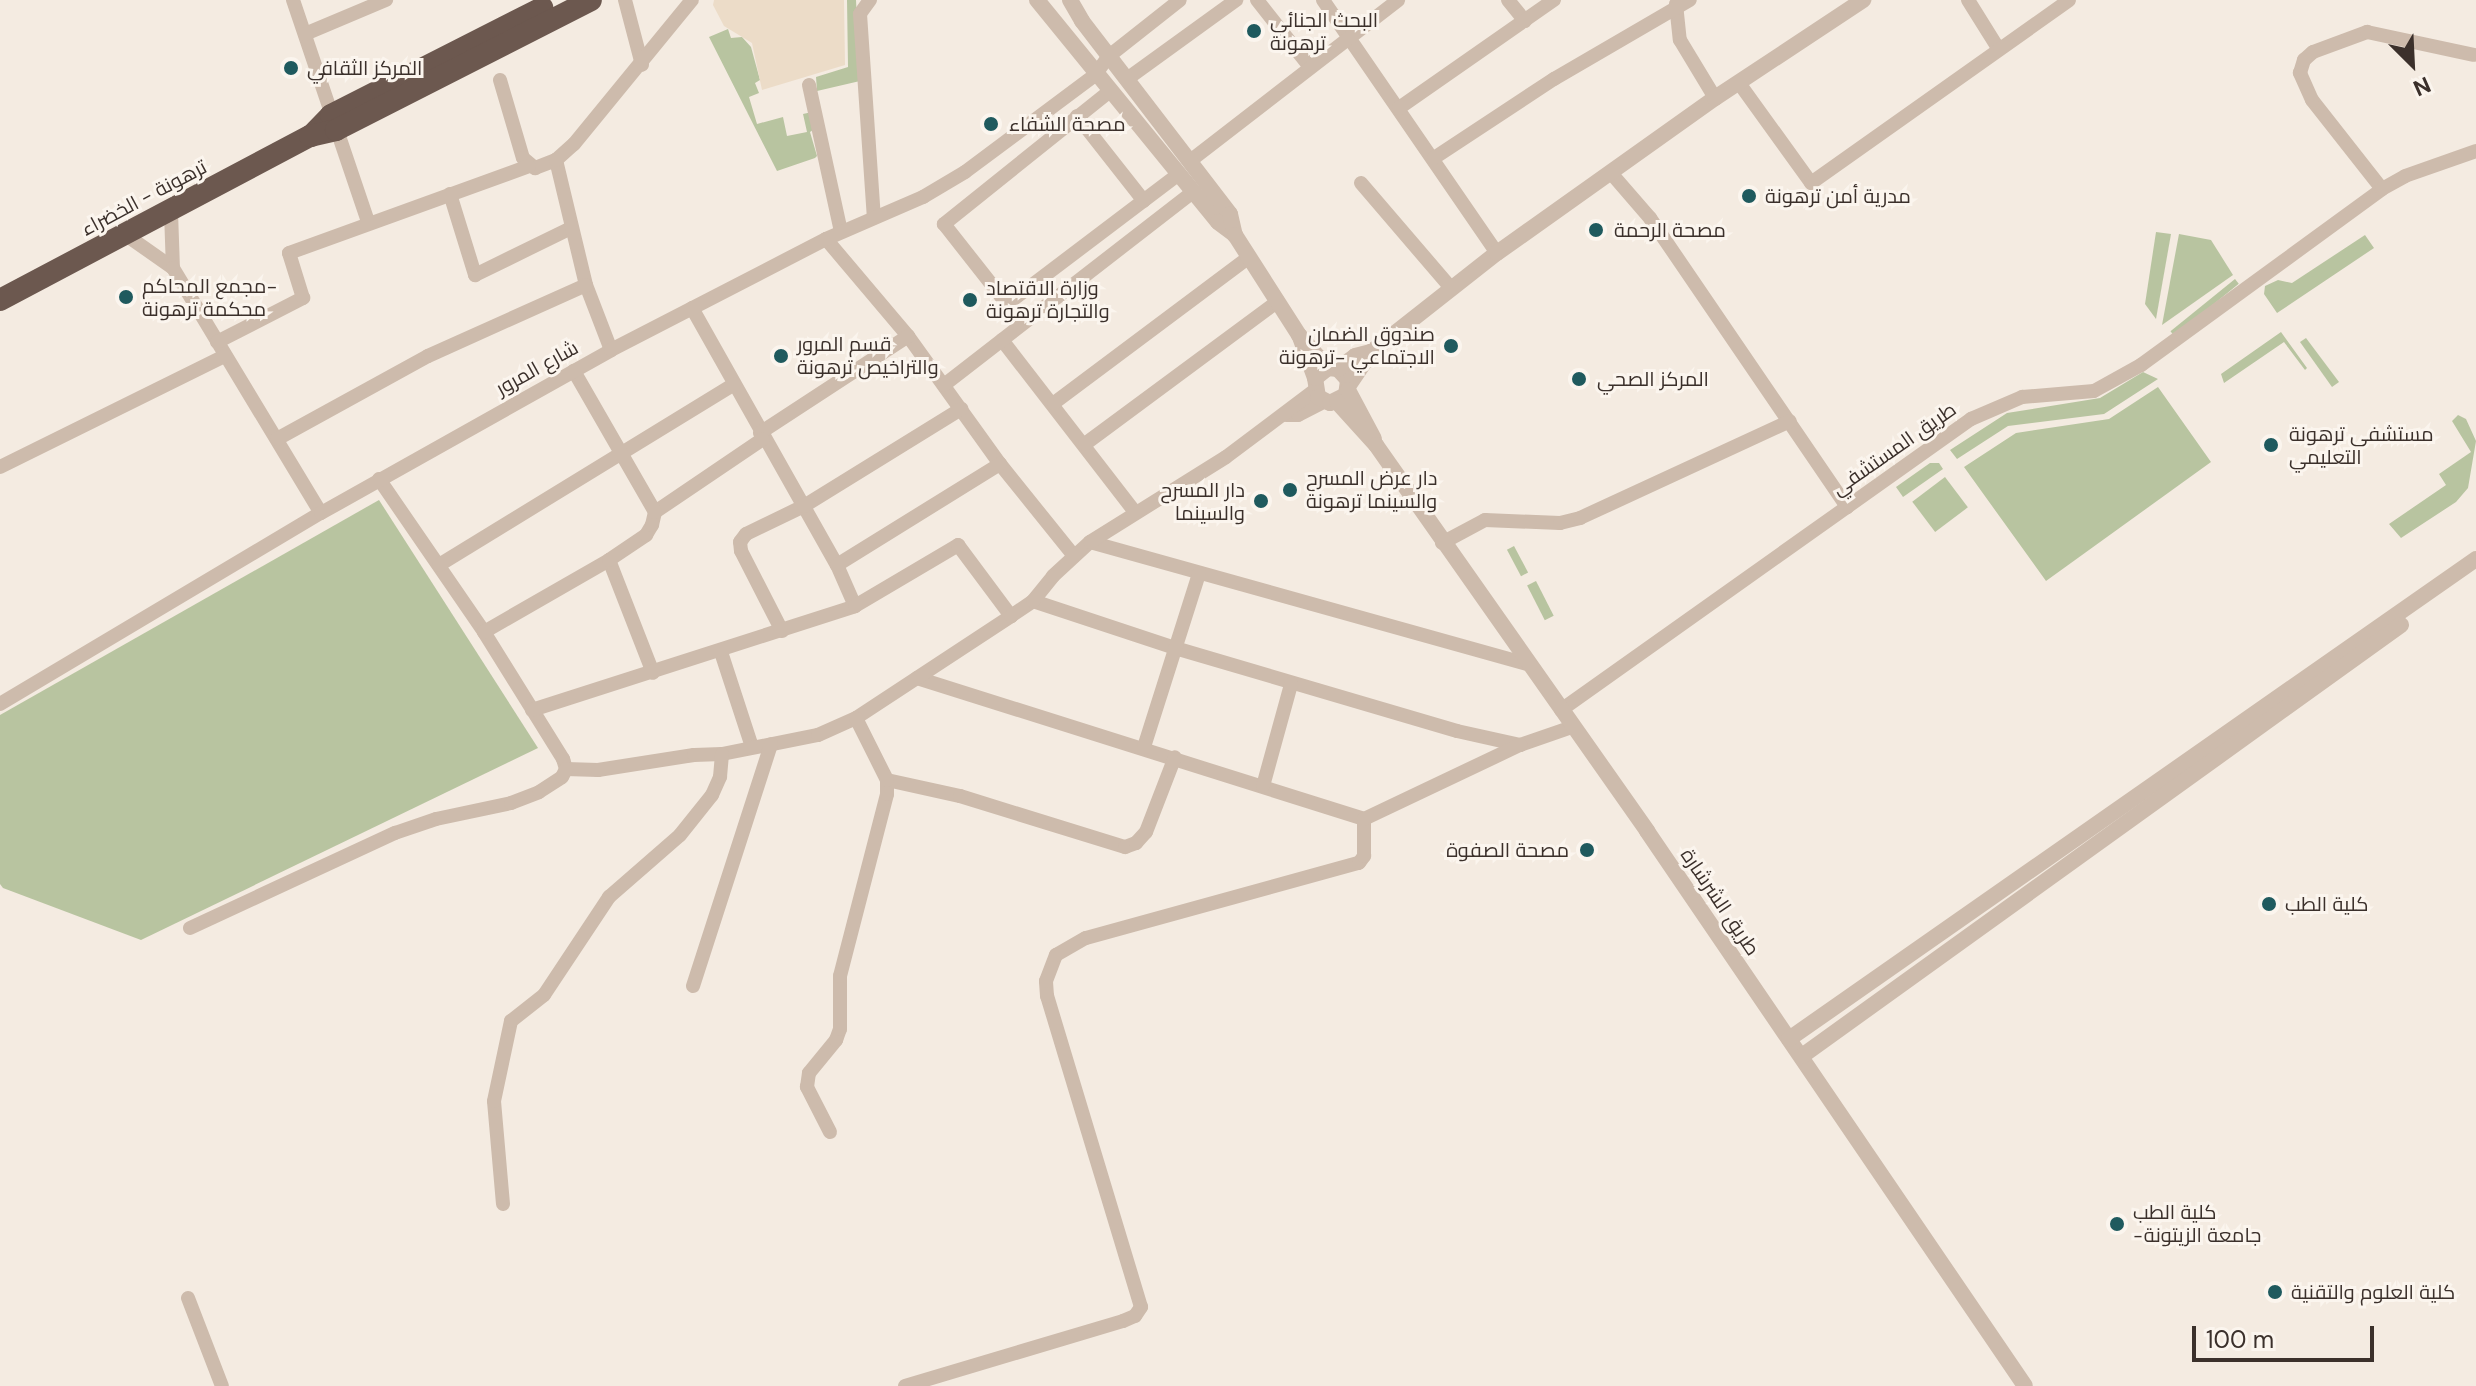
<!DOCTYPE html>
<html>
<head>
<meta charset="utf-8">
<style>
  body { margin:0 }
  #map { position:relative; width:2476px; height:1386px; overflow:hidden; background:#f4ebe1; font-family:"DM Sans",Cairo,sans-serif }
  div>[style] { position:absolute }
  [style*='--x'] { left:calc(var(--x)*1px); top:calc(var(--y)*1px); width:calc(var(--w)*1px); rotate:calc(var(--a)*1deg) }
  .green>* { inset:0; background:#b8c4a0; transform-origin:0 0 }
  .plaza>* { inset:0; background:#ecdcc8 }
  .minor>* { height:14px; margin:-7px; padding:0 7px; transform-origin:7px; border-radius:7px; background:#cdbbac }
  .tertiary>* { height:16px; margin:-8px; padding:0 8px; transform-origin:8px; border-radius:8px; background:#cdbbac }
  .trunk>* { height:22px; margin:-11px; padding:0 11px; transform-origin:11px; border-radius:11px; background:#6c584f }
  .dots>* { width:22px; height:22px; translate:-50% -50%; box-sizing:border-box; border:4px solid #fbf5ee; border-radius:50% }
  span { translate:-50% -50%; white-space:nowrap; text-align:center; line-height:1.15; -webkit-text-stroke:6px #fbf5ee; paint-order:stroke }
  .poi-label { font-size:20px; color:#3b302b }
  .left { translate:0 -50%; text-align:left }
  .right { translate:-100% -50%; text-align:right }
  .street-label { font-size:20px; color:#3b302b }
  .north { position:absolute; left:2372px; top:24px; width:80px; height:80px; -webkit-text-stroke:6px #fbf5ee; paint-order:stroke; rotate:156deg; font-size:22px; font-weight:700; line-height:32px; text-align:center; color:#3b302b }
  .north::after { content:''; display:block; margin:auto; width:28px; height:36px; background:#3b302b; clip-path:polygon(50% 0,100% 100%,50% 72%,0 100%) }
  .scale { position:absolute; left:2192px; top:1326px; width:182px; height:36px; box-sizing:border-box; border:4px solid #3b302b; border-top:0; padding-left:10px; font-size:24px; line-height:28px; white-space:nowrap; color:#3b302b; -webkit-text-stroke:6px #fbf5ee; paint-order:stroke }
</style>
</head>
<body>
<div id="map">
  <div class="green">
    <i style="clip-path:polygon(847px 0,856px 0,860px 81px,817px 91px,816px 77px,848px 67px)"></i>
    <i style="clip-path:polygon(728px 29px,731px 38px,742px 37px,751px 47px,760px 80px,755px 83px,759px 93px,749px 97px,757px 124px,783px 117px,787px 136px,807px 132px,803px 114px,812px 112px,813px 130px,810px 132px,817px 156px,815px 158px,777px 171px,709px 37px)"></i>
    <i style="clip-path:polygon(2156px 232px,2171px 234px,2156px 319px,2145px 304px)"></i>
    <i style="clip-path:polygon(2179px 234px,2211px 240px,2233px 275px,2162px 325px)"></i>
    <i style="clip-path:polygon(2365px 235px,2374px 248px,2277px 313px,2264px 294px,2265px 286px,2278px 280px,2292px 283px)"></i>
    <i style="left:2235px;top:279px;width:6px;height:83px;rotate:51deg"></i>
    <i style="clip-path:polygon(2281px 332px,2307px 368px,2305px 370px,2284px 342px,2224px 383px,2221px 374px)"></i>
    <i style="clip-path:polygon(2306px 338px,2339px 382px,2332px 387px,2300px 342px)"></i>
    <i style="clip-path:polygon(2143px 372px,2158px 379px,2104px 414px,2008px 426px,1957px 459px,1950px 450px,2007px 413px,2100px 398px)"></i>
    <i style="clip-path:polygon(2158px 387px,2211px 462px,2046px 581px,1964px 467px,2016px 433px,2109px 419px)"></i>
    <i style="clip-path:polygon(2458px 415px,2466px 419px,2476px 441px,2468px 488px,2456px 502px,2401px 538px,2389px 524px,2446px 485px,2439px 474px,2471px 452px,2452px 421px)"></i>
    <i style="clip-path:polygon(1930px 463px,1939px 463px,1943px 469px,1903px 497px,1896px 487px)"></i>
    <i style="left:1945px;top:477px;width:38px;height:41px;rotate:53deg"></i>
    <i style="clip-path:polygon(379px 500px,538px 748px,141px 940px,3px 888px,0 884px,0 715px)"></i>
    <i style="left:1514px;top:546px;width:30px;height:8px;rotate:62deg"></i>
    <i style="left:1536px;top:581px;width:39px;height:10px;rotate:63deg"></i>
  </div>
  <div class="plaza">
    <i style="clip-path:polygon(714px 0,844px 0,845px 65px,762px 90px,752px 43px,724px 26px,713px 5px)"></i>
  </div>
  <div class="minor">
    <i style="--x:293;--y:0;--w:234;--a:71.3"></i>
    <i style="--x:625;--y:0;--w:67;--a:75.3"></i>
    <i style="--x:870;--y:0;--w:17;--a:126"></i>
    <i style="--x:860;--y:14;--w:204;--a:86.1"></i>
    <i style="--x:1257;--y:0;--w:85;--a:51.7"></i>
    <i style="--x:1323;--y:0;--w:307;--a:55.5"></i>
    <i style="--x:1508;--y:0;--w:27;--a:51"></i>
    <i style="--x:1968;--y:0;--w:57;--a:58"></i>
    <i style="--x:1676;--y:4;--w:36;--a:84"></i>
    <i style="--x:1680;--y:40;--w:68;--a:58.9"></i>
    <i style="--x:305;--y:34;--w:88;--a:-22.8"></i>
    <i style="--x:1127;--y:79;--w:135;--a:-35.9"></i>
    <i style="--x:500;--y:80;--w:81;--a:73.6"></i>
    <i style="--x:523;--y:158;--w:16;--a:40"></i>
    <i style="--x:535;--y:168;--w:22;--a:-21"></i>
    <i style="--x:1739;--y:83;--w:123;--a:54.2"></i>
    <i style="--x:1811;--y:183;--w:316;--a:-35.3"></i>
    <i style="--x:809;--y:85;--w:150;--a:77.7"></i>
    <i style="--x:1110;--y:91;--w:213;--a:141.3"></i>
    <i style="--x:944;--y:224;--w:102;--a:51.8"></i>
    <i style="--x:1007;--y:304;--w:216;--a:-37.1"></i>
    <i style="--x:1399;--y:108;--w:189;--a:-34.9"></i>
    <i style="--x:1077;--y:116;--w:108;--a:51.8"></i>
    <i style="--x:1434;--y:158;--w:144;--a:-33.4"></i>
    <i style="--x:1554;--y:79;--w:157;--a:-30.2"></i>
    <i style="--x:1190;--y:161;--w:263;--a:-37.7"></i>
    <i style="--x:1611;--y:173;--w:60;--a:49.1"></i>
    <i style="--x:1650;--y:218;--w:350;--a:55.7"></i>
    <i style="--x:1361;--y:183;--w:137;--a:49.4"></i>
    <i style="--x:2382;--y:189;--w:113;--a:-128.2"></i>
    <i style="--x:2312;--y:100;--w:30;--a:-114"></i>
    <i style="--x:2300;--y:73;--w:14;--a:-73"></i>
    <i style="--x:2304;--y:60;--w:12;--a:-42"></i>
    <i style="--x:2313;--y:52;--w:58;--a:-20.3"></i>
    <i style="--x:2367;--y:32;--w:109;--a:12.1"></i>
    <i style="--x:450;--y:194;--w:85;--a:72.8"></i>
    <i style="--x:475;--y:275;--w:107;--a:-26.1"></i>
    <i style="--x:171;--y:212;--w:56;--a:88"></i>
    <i style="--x:126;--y:235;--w:57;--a:35.1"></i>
    <i style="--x:173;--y:268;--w:286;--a:58.9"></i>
    <i style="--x:826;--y:239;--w:127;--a:49.8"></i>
    <i style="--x:908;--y:336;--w:158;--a:54.3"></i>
    <i style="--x:1000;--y:464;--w:118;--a:51.2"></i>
    <i style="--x:692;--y:308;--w:295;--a:60.6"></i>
    <i style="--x:837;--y:565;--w:45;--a:66.3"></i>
    <i style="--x:1002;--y:340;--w:217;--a:52.3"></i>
    <i style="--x:217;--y:342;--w:97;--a:-27.1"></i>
    <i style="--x:303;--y:298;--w:47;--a:-107.3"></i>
    <i style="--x:289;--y:253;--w:255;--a:-19.9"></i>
    <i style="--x:611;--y:350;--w:70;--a:-111"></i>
    <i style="--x:586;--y:285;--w:129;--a:-103.5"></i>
    <i style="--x:556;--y:160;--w:24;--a:-42"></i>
    <i style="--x:574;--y:144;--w:186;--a:-50.7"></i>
    <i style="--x:944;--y:385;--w:315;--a:-37.8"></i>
    <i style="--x:1054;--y:403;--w:244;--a:-36.8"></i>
    <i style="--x:1286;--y:415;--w:12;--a:0"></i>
    <i style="--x:1298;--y:415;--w:29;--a:-27"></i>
    <i style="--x:760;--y:433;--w:177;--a:-33.2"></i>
    <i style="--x:277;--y:439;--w:172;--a:-28.8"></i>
    <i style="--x:428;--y:356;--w:173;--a:-24.2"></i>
    <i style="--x:1085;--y:444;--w:240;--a:-36.5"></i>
    <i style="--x:0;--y:467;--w:251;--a:-26.3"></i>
    <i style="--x:379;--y:479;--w:186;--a:55.5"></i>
    <i style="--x:484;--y:632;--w:150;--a:58.1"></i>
    <i style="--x:563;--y:759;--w:10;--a:73"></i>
    <i style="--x:655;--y:512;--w:130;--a:-34.1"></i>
    <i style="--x:1090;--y:542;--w:458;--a:15.6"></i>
    <i style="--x:1442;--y:543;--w:49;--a:-28.1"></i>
    <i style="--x:1485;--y:520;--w:75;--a:2.3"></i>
    <i style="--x:1560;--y:523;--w:21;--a:-14"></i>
    <i style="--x:1580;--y:518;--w:231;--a:-24.8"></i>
    <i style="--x:609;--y:560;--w:121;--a:68.7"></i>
    <i style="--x:439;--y:565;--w:346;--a:-31.5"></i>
    <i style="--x:837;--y:565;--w:192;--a:-31.8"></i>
    <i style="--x:1033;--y:601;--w:150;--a:18.3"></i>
    <i style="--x:1175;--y:648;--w:294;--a:16.4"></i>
    <i style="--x:1457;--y:731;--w:65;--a:12.5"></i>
    <i style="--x:1520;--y:745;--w:55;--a:-19.1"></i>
    <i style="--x:782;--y:631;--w:90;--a:-117.1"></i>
    <i style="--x:741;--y:551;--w:9;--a:-96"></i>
    <i style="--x:740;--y:542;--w:10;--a:-53"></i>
    <i style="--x:746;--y:534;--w:64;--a:-25.8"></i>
    <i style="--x:804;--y:506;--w:185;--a:-31.7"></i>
    <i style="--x:484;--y:632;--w:144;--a:-29.9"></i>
    <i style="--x:609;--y:560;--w:45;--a:-34"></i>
    <i style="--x:646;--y:535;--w:12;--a:-59"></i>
    <i style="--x:652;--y:525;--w:13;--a:-77"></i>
    <i style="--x:655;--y:512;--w:163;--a:-119.9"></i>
    <i style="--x:721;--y:652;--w:100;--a:71.9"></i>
    <i style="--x:917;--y:678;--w:469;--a:17.5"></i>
    <i style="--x:0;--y:704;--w:374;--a:-30.8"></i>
    <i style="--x:321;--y:513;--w:333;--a:-29.3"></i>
    <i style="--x:611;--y:350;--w:242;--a:-27.3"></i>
    <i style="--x:826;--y:239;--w:106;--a:-23.4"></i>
    <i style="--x:923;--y:197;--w:49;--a:-30.8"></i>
    <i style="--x:965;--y:172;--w:162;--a:-36.7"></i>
    <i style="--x:1095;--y:75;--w:24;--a:-54"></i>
    <i style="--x:1109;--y:56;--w:90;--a:-38.3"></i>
    <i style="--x:532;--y:710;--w:339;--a:-17.8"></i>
    <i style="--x:855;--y:606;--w:120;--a:-30.6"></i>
    <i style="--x:958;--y:545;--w:89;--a:53.3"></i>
    <i style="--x:1561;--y:710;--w:503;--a:-35.37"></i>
    <i style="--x:1971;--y:419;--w:56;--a:-23.3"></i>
    <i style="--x:2022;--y:397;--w:72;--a:-4.8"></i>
    <i style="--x:2094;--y:391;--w:54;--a:-29"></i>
    <i style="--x:2141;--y:365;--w:298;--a:-36.1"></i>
    <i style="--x:2382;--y:189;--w:26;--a:-29"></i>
    <i style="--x:2405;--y:176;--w:75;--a:-19.4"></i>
    <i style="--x:1144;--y:747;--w:182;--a:-72.4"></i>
    <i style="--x:566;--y:769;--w:32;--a:2"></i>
    <i style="--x:598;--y:770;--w:97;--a:-8.9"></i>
    <i style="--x:694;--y:755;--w:28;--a:-2"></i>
    <i style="--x:722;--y:754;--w:98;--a:-11.2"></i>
    <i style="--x:818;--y:735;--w:42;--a:-24.1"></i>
    <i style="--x:856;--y:718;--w:186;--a:-33.3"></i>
    <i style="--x:1011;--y:616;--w:27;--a:-34"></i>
    <i style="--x:1033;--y:601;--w:32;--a:-51"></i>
    <i style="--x:1053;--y:576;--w:50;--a:-42.6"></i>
    <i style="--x:1090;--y:542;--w:160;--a:-32"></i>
    <i style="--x:1226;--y:457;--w:110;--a:-36.9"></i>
    <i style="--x:887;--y:780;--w:75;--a:12.4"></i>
    <i style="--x:960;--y:796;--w:173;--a:17.2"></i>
    <i style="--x:1125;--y:847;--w:12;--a:-20"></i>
    <i style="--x:1136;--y:843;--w:15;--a:-48"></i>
    <i style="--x:1146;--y:832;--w:80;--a:-68.9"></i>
    <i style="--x:1263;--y:786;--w:106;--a:-74.6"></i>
    <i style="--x:190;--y:928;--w:226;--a:-24.9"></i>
    <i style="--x:395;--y:833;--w:43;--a:-18.9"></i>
    <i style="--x:436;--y:819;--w:77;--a:-12"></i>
    <i style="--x:511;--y:803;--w:30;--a:-21"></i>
    <i style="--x:539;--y:792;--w:27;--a:-33"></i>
    <i style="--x:562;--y:777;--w:9;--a:-63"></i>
    <i style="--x:693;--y:986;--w:254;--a:-72.1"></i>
    <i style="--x:830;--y:1132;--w:51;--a:-117.1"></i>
    <i style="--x:807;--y:1087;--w:14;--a:-82"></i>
    <i style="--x:809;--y:1073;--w:43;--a:-50.7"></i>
    <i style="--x:836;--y:1040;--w:12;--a:-70"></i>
    <i style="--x:840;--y:1029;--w:53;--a:-90"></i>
    <i style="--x:840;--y:976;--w:188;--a:-75.5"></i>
    <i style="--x:887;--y:794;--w:14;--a:-90"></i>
    <i style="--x:887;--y:780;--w:69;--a:-116.6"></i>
    <i style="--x:503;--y:1204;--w:103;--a:-95"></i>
    <i style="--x:494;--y:1101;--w:82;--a:-78"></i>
    <i style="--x:511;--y:1021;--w:42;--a:-38.2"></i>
    <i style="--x:544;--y:995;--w:118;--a:-56.4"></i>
    <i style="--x:609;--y:897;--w:94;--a:-41.1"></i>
    <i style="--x:680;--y:835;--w:51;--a:-51.3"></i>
    <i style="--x:712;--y:795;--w:20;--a:-66"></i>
    <i style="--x:720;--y:777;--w:23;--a:-85"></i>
    <i style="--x:188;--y:1298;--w:94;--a:68.9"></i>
    <i style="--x:905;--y:1386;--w:227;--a:-16.6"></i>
    <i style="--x:1123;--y:1321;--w:13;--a:-23"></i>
    <i style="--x:1135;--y:1316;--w:11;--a:-56"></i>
    <i style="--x:1141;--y:1307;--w:325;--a:-106.8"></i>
    <i style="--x:1047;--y:996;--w:15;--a:-94"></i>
    <i style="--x:1046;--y:981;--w:28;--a:-69"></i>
    <i style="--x:1056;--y:955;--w:34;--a:-30"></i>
    <i style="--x:1086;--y:938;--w:283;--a:-15.4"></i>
    <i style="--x:1359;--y:863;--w:9;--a:-54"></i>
    <i style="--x:1364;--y:856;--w:37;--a:-90"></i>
    <i style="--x:1364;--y:819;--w:173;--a:-25.4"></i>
  </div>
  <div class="tertiary">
    <i style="--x:1037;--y:0;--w:286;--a:50.8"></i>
    <i style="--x:1218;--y:222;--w:21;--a:37"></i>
    <i style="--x:1070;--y:0;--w:24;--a:60"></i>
    <i style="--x:1082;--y:21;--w:243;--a:52.5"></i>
    <i style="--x:1230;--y:214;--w:22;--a:77"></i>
    <i style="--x:1235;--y:235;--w:119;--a:57.4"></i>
    <i style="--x:1299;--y:335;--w:44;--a:48.7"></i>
    <i style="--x:1300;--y:337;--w:44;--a:69.9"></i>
    <i style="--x:1315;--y:378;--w:19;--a:81"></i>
    <i style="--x:1318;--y:397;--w:13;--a:27"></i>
    <i style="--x:1330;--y:403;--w:18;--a:-27"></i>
    <i style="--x:1346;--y:395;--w:15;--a:-82"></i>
    <i style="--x:1348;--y:380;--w:15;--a:-132"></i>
    <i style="--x:1338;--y:369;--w:10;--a:-174"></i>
    <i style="--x:1328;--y:368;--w:16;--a:142"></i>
    <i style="--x:1338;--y:369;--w:21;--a:-37"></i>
    <i style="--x:1355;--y:356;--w:16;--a:-14"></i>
    <i style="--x:1371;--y:352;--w:160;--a:-38.2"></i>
    <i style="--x:1497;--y:253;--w:267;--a:-35.4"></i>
    <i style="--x:1715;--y:98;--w:178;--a:-33.5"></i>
    <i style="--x:1349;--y:385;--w:40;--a:-56"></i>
    <i style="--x:1348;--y:390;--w:55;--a:62"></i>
    <i style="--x:1337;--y:402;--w:58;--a:47.8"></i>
    <i style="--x:1376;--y:445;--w:472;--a:54.9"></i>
    <i style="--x:1647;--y:831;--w:671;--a:55.74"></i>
    <i style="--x:1789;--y:1039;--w:838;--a:-34.94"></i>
    <i style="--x:1802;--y:1056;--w:738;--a:-35.74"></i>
  </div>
  <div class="trunk">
    <i style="--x:311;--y:136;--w:29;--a:-46"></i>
    <i style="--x:331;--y:115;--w:237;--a:-26.9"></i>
    <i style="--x:0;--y:300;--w:351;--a:-27.9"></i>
    <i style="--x:310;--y:136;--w:27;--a:-13"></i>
    <i style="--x:336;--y:130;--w:286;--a:-27"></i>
  </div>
  <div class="dots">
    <i style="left:1254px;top:31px;background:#1f5a5e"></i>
    <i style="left:291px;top:68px;background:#1f5a5e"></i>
    <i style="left:991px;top:124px;background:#1f5a5e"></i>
    <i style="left:1749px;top:196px;background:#1f5a5e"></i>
    <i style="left:1596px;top:230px;background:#1f5a5e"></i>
    <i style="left:126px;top:297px;background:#1f5a5e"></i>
    <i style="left:970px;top:300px;background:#1f5a5e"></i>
    <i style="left:1451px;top:346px;background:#1f5a5e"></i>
    <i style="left:781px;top:356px;background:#1f5a5e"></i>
    <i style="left:1579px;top:379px;background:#1f5a5e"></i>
    <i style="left:2271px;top:445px;background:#1f5a5e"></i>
    <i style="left:1290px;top:490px;background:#1f5a5e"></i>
    <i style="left:1261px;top:501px;background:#1f5a5e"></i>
    <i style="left:1587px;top:850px;background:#1f5a5e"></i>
    <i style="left:2269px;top:904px;background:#1f5a5e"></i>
    <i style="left:2117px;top:1224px;background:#1f5a5e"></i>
    <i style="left:2275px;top:1292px;background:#1f5a5e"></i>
  </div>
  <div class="poi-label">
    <span class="left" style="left:1270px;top:32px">البحث الجنائي<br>ترهونة</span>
    <span class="left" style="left:307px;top:68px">المركز الثقافي</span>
    <span class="left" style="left:1009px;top:124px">مصحة الشفاء</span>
    <span class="left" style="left:1765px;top:196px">مدرية أمن ترهونة</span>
    <span class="left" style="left:1614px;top:230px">مصحة الرحمة</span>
    <span class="left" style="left:142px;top:298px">مجمع المحاكم-<br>محكمة ترهونة</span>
    <span class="left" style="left:986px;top:300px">وزارة الاقتصاد<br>والتجارة ترهونة</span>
    <span class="right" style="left:1435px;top:346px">صندوق الضمان<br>الاجتماعي -ترهونة</span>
    <span class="left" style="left:797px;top:356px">قسم المرور<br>والتراخيص ترهونة</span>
    <span class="left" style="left:1597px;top:379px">المركز الصحي</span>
    <span class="left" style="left:2289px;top:446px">مستشفى ترهونة<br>التعليمي</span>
    <span class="left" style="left:1306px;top:490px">دار عرض المسرح<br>والسينما ترهونة</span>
    <span class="right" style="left:1245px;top:502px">دار المسرح<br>والسينما</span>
    <span class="right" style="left:1569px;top:850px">مصحة الصفوة</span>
    <span class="left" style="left:2285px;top:904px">كلية الطب</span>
    <span class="left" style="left:2133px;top:1224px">كلية الطب<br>-جامعة الزيتونة</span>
    <span class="left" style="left:2291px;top:1292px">كلية العلوم والتقنية</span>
  </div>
  <div class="street-label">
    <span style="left:144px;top:198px;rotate:-28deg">ترهونة - الخضراء</span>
    <span style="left:537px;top:368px;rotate:-29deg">شارع المرور</span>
    <span style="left:1894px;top:449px;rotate:-35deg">طريق المستشفي</span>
    <span style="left:1720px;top:902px;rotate:56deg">طريق الشرشارة</span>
  </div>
  <div class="north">N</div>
  <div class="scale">100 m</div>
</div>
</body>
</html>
